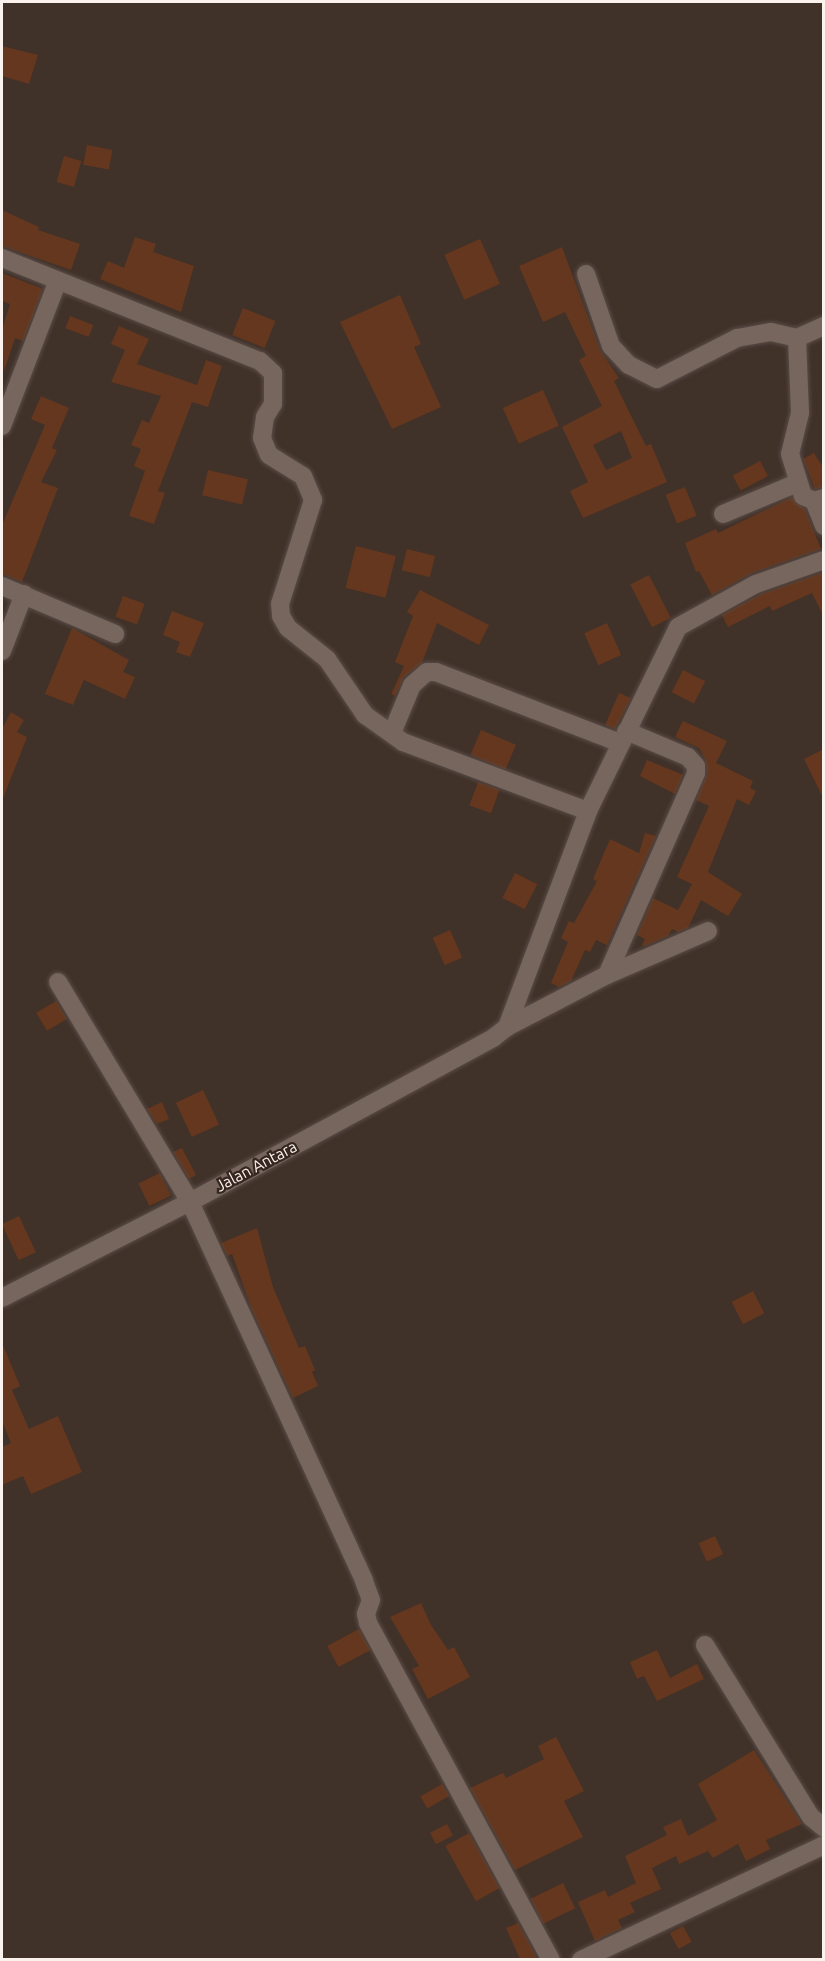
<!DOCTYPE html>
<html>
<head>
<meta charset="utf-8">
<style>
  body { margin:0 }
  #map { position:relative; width:825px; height:1961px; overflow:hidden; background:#403129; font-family:Ubuntu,sans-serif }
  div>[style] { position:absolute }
  .building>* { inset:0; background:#65371e; transform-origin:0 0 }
  .roads { filter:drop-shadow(0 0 2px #594c47) drop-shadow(0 0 2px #594c47) }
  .minor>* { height:18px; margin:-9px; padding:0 9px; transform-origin:9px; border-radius:9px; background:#77665d }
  span { translate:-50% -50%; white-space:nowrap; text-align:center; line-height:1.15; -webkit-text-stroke:4.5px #352720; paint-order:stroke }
  .street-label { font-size:16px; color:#fcf2ed }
  .frame { position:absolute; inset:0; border:3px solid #fcf2ed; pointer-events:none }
</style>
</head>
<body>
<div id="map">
  <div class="building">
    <div style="clip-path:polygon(2px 46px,38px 55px,29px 84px,2px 76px)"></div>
    <div style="left:87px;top:145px;width:26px;height:20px;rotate:11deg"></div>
    <div style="left:64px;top:156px;width:18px;height:27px;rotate:16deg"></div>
    <div style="clip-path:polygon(2px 210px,39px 227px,38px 230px,80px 244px,71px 270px,2px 246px)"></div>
    <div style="clip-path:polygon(135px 237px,156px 244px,153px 252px,194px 266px,181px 312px,100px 279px,108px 261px,124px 268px)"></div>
    <div style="left:480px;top:239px;width:49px;height:39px;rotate:66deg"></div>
    <div style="clip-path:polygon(evenodd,562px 247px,600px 350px,619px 378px,614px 381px,646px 446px,651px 444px,667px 482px,583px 518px,570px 491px,588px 482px,562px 427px,602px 406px,579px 360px,586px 356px,565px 312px,543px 322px,519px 266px,562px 247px,621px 431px,632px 458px,606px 470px,593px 445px,621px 431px)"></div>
    <div style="clip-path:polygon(2px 273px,43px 289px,23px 341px,15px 338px,4px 371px,2px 330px,10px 304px,2px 301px)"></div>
    <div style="clip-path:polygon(400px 295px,421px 344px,414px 347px,441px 407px,392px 429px,340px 322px)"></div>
    <div style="left:243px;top:308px;width:35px;height:29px;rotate:22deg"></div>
    <div style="left:70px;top:316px;width:25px;height:13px;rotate:21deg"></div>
    <div style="clip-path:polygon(119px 326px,149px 339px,137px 364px,197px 385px,206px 360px,222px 366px,208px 407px,192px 402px,158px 491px,165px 493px,154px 524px,129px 516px,145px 471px,134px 466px,141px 449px,131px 445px,142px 420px,149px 423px,161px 396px,111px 382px,125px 350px,111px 344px)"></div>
    <div style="left:543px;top:390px;width:39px;height:44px;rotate:66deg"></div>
    <div style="clip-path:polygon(41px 396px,69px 408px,52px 448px,57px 450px,41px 482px,58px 488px,22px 582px,2px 574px,2px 525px,45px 425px,31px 419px)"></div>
    <div style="clip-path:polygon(814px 453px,824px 469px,824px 487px,815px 489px,803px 459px)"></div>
    <div style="left:760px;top:461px;width:17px;height:31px;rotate:62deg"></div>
    <div style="left:208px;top:470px;width:41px;height:26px;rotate:13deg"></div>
    <div style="left:685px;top:487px;width:31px;height:21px;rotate:68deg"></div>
    <div style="clip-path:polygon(792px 497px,805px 509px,821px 549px,752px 573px,712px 595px,699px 571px,696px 572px,685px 543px,716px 529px,718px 533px)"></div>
    <div style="left:356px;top:546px;width:41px;height:43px;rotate:14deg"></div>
    <div style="left:407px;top:549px;width:29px;height:22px;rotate:14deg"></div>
    <div style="clip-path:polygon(824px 572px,824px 617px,812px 593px,772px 611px,770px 606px,728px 627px,722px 615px,761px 594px)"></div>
    <div style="left:649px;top:575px;width:48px;height:21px;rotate:63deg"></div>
    <div style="clip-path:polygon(420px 590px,489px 625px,479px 645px,437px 623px,422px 663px,404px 677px,395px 696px,391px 694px,404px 666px,395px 662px,413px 616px,407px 612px)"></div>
    <div style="left:123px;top:596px;width:23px;height:22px;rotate:20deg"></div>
    <div style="clip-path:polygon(172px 611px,204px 623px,190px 657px,176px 652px,180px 642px,163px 635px)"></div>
    <div style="left:607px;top:623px;width:35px;height:25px;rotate:66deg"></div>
    <div style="clip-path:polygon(72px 628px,129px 660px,123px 672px,135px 677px,125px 699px,84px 680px,73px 705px,45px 694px)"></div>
    <div style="left:683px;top:670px;width:25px;height:25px;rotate:27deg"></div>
    <div style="clip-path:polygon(619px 693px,631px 698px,615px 729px,605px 725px)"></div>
    <div style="clip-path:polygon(11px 712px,24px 720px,17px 732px,27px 737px,2px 801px,2px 729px)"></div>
    <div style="clip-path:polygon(683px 721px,727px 741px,716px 763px,753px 781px,750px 788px,756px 791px,749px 805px,737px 799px,708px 872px,742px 894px,728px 916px,701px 900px,688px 928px,678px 932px,672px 929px,668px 936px,645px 946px,642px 945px,645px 939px,637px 935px,653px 898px,678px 910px,692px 884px,677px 877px,709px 806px,696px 800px,707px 773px,705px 759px,699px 748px,675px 737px)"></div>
    <div style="left:481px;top:730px;width:38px;height:27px;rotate:23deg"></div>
    <div style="clip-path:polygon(824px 749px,824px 800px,804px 759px)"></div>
    <div style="clip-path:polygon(647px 760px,683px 775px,675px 794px,640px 776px)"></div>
    <div style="left:478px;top:782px;width:23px;height:25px;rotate:20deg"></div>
    <div style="clip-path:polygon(645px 833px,656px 836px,607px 945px,596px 940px,590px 952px,585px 950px,571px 981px,559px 987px,551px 983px,568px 942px,561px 938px,569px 921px,574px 923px,597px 881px,593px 879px,610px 839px,639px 853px)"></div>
    <div style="left:515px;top:873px;width:25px;height:28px;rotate:27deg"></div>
    <div style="left:450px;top:930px;width:30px;height:19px;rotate:66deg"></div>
    <div style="left:56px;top:1001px;width:21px;height:23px;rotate:59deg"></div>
    <div style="left:203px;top:1090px;width:38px;height:30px;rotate:65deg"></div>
    <div style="clip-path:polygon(162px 1102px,169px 1119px,157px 1124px,147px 1109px)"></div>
    <div style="clip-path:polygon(182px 1148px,196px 1175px,189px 1179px,173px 1152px)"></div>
    <div style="left:160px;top:1173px;width:25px;height:24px;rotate:64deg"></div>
    <div style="left:19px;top:1216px;width:40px;height:19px;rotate:65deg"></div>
    <div style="clip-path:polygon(257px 1228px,273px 1287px,299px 1348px,305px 1346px,315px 1370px,312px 1372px,318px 1386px,293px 1398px,252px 1310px,232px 1254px,227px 1256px,221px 1243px)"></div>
    <div style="left:753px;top:1291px;width:25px;height:24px;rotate:63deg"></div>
    <div style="clip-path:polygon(2px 1343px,20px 1386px,12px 1390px,29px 1429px,58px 1416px,82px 1472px,31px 1494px,23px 1476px,2px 1485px,2px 1447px,11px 1443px,2px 1421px)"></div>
    <div style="left:715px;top:1536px;width:20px;height:18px;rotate:66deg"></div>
    <div style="clip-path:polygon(421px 1603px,431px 1625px,448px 1650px,454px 1647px,470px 1677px,428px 1699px,412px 1669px,419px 1666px,390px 1617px)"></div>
    <div style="left:359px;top:1629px;width:24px;height:36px;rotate:62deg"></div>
    <div style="clip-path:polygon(657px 1650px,670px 1678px,697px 1664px,704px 1679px,657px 1701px,644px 1676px,637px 1679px,630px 1662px)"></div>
    <div style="clip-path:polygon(556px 1737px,584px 1791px,564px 1801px,583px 1837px,515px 1870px,470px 1788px,503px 1773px,506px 1778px,544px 1759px,538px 1746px)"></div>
    <div style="clip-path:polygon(754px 1750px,802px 1824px,766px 1840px,770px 1849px,746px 1861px,738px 1844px,713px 1858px,708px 1851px,679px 1864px,676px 1856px,652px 1868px,661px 1889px,630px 1903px,635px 1912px,618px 1920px,622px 1928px,595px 1941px,578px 1902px,605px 1890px,608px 1897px,636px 1883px,625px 1856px,667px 1835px,663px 1827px,681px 1819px,688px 1836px,717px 1820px,698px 1784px)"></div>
    <div style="left:442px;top:1784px;width:14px;height:25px;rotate:60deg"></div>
    <div style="left:447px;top:1824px;width:13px;height:19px;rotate:63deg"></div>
    <div style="left:469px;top:1833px;width:63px;height:27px;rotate:61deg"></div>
    <div style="left:563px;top:1883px;width:28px;height:36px;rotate:64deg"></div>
    <div style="clip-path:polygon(518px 1923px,533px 1950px,537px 1959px,520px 1959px,506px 1928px)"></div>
    <div style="left:683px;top:1926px;width:18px;height:15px;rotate:61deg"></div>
  </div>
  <div class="roads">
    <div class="minor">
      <div style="left:2px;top:258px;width:278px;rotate:21.8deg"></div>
      <div style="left:260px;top:361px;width:18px;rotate:43deg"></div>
      <div style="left:273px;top:373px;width:31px;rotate:90deg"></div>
      <div style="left:273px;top:404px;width:15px;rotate:122deg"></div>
      <div style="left:265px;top:417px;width:21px;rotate:98deg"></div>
      <div style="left:262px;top:438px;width:18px;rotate:68deg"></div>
      <div style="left:269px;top:455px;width:40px;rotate:32deg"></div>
      <div style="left:303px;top:476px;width:26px;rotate:67deg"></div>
      <div style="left:313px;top:500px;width:109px;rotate:107.6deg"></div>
      <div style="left:280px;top:604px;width:12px;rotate:85deg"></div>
      <div style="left:281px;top:616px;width:14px;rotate:60deg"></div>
      <div style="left:288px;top:628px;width:50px;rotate:38.5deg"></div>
      <div style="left:327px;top:659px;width:68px;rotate:55.8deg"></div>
      <div style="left:365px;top:715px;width:47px;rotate:35.4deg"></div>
      <div style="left:403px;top:742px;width:197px;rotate:20.5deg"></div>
      <div style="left:588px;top:811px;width:205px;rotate:-63.9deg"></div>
      <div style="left:678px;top:627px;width:89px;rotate:-28.9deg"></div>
      <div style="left:756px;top:584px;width:72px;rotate:-19.4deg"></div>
      <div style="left:586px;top:274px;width:76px;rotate:70.9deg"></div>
      <div style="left:611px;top:346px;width:26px;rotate:47deg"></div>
      <div style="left:629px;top:365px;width:31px;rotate:27deg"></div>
      <div style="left:657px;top:379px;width:90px;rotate:-27.1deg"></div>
      <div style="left:737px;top:338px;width:35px;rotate:-10deg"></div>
      <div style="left:771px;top:332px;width:27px;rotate:13deg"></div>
      <div style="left:797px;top:338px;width:30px;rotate:-24deg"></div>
      <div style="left:797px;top:338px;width:75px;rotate:87.7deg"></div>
      <div style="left:800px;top:413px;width:42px;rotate:103.7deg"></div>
      <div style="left:790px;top:454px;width:44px;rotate:72.8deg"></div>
      <div style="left:803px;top:496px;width:12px;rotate:24deg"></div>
      <div style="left:814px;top:501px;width:10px;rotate:-17deg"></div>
      <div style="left:2px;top:426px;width:153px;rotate:-69deg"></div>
      <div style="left:814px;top:501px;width:27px;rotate:68deg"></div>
      <div style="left:723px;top:514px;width:80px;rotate:-22.7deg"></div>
      <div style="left:2px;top:586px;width:123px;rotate:23deg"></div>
      <div style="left:2px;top:651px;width:61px;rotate:-68.9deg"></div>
      <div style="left:392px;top:733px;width:52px;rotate:-67.4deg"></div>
      <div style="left:412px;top:685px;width:20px;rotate:-41deg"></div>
      <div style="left:427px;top:672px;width:9px"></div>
      <div style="left:436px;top:672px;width:197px;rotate:21.1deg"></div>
      <div style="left:607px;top:975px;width:221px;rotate:-66.2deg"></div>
      <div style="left:696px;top:773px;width:7px;rotate:-90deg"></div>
      <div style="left:696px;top:766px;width:12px;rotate:-132deg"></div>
      <div style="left:688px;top:757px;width:67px;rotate:-157.2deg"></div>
      <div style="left:58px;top:982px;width:257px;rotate:59deg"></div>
      <div style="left:190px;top:1202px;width:417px;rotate:65.3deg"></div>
      <div style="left:364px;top:1581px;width:20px;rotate:70deg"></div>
      <div style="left:371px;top:1600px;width:15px;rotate:110deg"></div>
      <div style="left:366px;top:1614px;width:9px;rotate:77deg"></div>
      <div style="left:368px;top:1623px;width:383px;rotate:61.5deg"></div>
      <div style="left:507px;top:1027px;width:231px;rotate:-69.4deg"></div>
      <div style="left:2px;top:1298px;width:211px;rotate:-27.1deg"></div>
      <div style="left:190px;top:1202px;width:345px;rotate:-28.4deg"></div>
      <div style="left:493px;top:1038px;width:18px;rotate:-38deg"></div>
      <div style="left:507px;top:1027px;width:113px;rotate:-27.5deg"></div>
      <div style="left:607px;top:975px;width:110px;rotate:-23.5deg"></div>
      <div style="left:705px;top:1645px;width:202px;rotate:58.4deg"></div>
      <div style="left:811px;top:1817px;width:17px;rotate:40deg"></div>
      <div style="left:581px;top:1960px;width:269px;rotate:-25.3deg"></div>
    </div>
  </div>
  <div class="street-label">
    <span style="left:256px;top:1166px;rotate:-28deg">Jalan Antara</span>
  </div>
  <div class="frame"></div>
</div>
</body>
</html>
